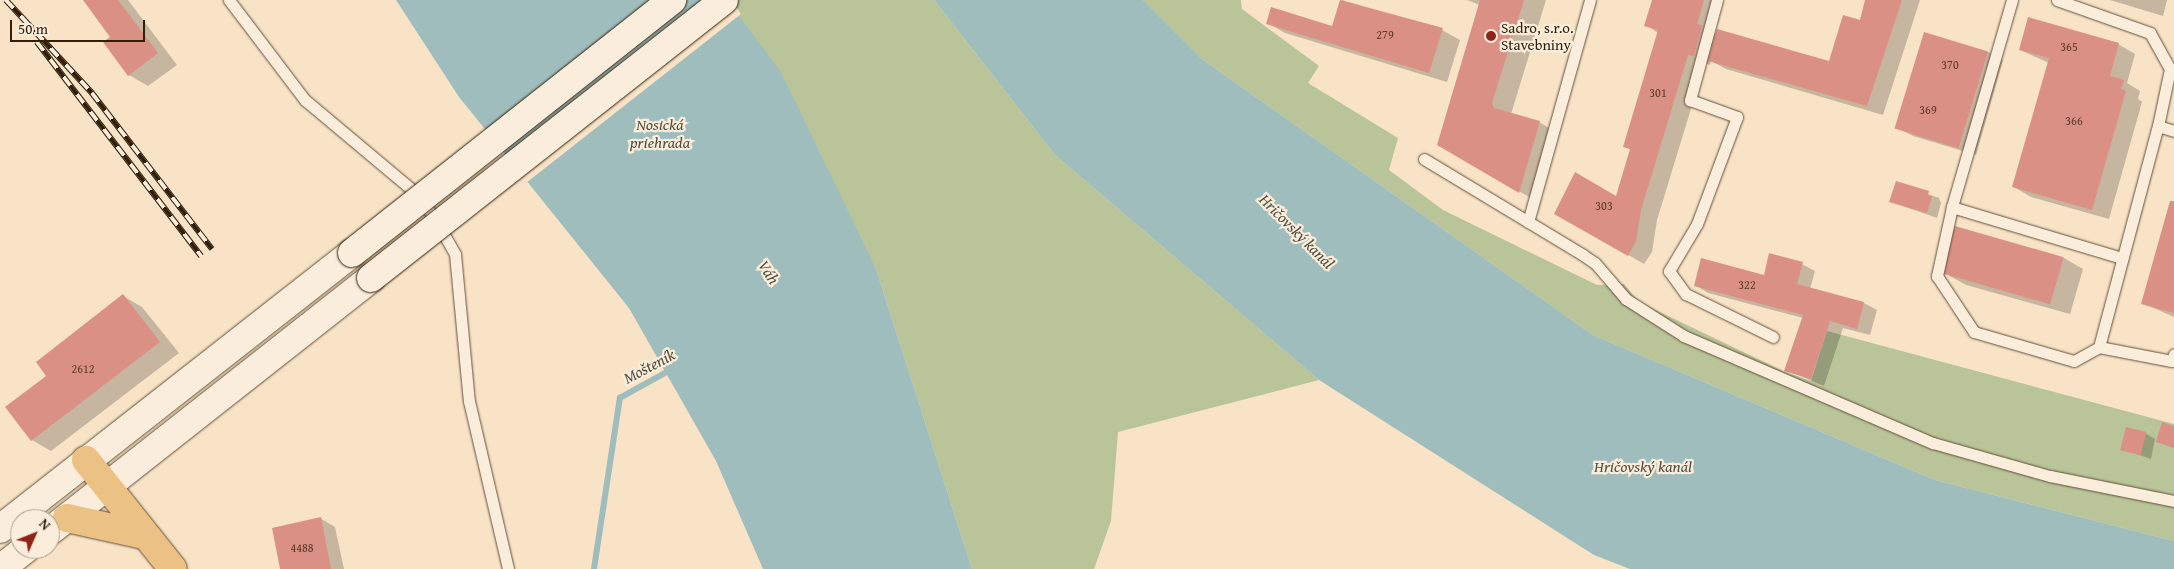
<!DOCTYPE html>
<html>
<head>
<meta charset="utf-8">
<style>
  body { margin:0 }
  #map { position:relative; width:2174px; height:569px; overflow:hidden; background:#f8e3c7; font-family:"Gentium Book Plus",serif }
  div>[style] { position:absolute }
  .green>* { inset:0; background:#b9c499 }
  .water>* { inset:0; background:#a0bdbd }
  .pier>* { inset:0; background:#f8e3c7 }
  .shadow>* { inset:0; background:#0003 }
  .stream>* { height:5.5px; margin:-2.75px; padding:0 2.75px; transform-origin:2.75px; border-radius:2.75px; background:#a0bdbd }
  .building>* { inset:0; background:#db9085; transform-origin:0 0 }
  .roads { filter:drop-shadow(0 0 1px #635039) drop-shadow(0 0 1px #635039) }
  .lane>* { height:11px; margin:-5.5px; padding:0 5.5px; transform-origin:5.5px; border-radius:5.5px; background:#faeddb }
  .secondary>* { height:28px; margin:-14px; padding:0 14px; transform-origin:14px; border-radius:14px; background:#faeddb }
  .highway>* { height:28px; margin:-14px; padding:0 14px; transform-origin:14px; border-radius:14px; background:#ecc284 }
  .rail>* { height:5.5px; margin-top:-2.75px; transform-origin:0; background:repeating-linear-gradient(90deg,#faeddb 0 11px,#311f0a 0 22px); box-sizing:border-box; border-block:1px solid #311f0a }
  .bridges { filter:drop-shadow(0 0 1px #311f0a) drop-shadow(0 0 1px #311f0a) }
  .secondary-bridge>* { height:28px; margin:-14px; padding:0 14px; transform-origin:14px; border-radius:14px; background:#faeddb }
  .dots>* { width:14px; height:14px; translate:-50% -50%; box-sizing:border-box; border:2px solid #faeddb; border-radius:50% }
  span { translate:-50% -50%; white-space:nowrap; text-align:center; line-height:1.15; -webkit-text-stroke:4.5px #faeddb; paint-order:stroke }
  .number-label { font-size:12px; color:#5c3b29 }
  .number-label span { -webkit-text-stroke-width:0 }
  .poi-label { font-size:15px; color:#311f0a }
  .left { translate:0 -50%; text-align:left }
  .water-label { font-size:16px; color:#524e40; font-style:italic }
  .north { position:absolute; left:10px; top:509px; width:50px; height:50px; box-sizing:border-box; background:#faeddb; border:1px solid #aa9b87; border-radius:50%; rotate:46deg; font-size:14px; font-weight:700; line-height:20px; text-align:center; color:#311f0a }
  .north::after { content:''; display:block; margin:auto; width:18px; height:22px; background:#8f2418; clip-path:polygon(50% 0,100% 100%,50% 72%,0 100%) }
  .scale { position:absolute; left:10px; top:20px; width:135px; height:22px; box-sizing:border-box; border:2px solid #311f0a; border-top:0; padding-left:6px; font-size:15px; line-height:18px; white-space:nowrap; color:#311f0a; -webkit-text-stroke:4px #faeddb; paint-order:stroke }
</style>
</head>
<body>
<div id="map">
  <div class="green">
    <div style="clip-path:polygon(727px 0,934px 0,1055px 155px,1319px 380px,1118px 432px,1111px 521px,1094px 569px,972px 569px,876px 269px)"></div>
    <div style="clip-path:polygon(1143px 0,1241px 0,1242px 9px,1319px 66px,1308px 83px,1398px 138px,1389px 170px,1443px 210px,1597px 285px,1624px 284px,1639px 302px,1783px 371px,1811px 381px,1827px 331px,2174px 424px,2174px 541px,1935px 480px,1593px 335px,1202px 59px)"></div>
  </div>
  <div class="water">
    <div style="clip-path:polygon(396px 0,727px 0,781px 72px,876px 269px,972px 569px,763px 569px,716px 461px,629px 308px,459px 97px)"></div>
    <div style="clip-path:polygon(934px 0,1143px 0,1202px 59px,1593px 335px,1935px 480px,2174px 541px,2174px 569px,1630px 569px,1594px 555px,1319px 380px,1055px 155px)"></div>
  </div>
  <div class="pier">
    <div style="clip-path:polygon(731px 0,741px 14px,526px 183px,506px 158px)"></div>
  </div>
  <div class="shadow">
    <div style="clip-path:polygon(84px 0,128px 0,177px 65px,148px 86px,129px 75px,112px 37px)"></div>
    <div style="clip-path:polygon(1342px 0,1442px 30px,1460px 40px,1447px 82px,1285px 33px,1268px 23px,1333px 28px)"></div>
    <div style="clip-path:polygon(1467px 0,1546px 0,1511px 114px,1539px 122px,1558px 133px,1538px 202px,1438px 145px,1480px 5px)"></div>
    <div style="clip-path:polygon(1653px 0,1723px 0,1714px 33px,1830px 63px,1860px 21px,1867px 0,1920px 0,1883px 115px,1726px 69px,1711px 61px,1710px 65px,1705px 63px,1657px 220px,1652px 252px,1644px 264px,1556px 213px,1617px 198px,1631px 150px,1625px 146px,1658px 33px,1646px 25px)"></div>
    <div style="clip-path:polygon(2110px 0,2167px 0,2163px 16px)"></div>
    <div style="clip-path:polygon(1925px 34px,1988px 52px,2003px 60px,1976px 155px,1913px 136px,1898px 128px)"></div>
    <div style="clip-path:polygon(2118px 44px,2135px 54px,2127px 83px,2140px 91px,2138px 99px,2142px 102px,2109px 219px,2031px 197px,2014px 187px,2049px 63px,2020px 50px)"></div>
    <div style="clip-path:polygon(1896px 183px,1939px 198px,1941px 203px,1937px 218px,1891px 202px)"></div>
    <div style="clip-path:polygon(2174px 214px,2174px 317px,2142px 303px)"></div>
    <div style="clip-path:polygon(2064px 258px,2083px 269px,2070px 314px,1966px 285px,1946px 274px)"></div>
    <div style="clip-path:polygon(1802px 264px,1815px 271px,1810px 289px,1864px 303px,1877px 310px,1870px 335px,1843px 328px,1824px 386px,1786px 370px,1803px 318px,1708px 293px,1695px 285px,1765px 276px)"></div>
    <div style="clip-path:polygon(123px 296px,142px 307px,179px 353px,51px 451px,32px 440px,7px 407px,47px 376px)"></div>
    <div style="clip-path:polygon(2145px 433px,2155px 439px,2151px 459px,2122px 449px)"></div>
    <div style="clip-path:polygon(320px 518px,335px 527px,344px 569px,282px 569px)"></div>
  </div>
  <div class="stream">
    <div style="left:594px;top:569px;width:173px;rotate:-81.4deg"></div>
    <div style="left:620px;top:398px;width:60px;rotate:-29.1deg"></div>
  </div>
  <div class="building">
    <div style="clip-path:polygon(83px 0,118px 0,158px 53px,128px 76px,103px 42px,110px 37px)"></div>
    <div style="clip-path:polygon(1340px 0,1443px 28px,1429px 73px,1266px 24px,1271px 7px,1332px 26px)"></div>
    <div style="clip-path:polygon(1480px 0,1524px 0,1492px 103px,1494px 108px,1540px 121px,1519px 193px,1437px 145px)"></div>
    <div style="clip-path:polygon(1652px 0,1704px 0,1697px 24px,1702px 25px,1694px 56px,1688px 55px,1641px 210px,1636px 241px,1628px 256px,1554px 214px,1575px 172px,1616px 196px,1630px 149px,1623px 147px,1658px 30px,1644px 26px)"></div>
    <div style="clip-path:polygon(1865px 0,1902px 0,1867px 106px,1708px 61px,1717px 29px,1829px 61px,1843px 15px,1860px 20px)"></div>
    <div style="clip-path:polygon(2028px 17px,2119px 43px,2110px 76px,2124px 80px,2121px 89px,2126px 91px,2092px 210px,2012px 187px,2049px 58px,2019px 50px)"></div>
    <div style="left:1924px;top:32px;width:67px;height:101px;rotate:17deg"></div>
    <div style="clip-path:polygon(1896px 181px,1929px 191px,1928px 195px,1932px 196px,1927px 213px,1889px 202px)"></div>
    <div style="clip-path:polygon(2170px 201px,2174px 201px,2174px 313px,2141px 304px)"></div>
    <div style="left:1955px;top:226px;width:113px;height:49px;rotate:16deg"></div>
    <div style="clip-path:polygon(1769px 253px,1803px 262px,1797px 284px,1864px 302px,1857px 329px,1830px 321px,1811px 379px,1784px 371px,1803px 315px,1694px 286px,1701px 258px,1764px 275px)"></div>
    <div style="clip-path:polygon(123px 294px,160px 342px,31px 441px,5px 407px,46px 376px,36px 362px)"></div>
    <div style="clip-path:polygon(2162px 422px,2174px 426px,2174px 448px,2156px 442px)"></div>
    <div style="left:2126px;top:427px;width:21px;height:24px;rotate:14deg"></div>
    <div style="clip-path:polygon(321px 517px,331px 569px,280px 569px,272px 528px)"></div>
  </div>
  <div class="roads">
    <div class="lane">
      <div style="left:229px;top:0;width:126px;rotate:52.8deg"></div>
      <div style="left:305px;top:100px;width:137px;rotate:40deg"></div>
      <div style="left:410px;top:188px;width:38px;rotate:50deg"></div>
      <div style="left:434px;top:217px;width:43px;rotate:60.4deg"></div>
      <div style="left:455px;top:254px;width:148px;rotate:84.6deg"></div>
      <div style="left:469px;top:401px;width:172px;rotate:76.9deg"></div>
      <div style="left:1717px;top:0;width:104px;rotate:105.1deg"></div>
      <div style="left:1690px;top:100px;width:50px;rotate:19.9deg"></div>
      <div style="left:1737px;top:117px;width:114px;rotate:110.5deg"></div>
      <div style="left:1697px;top:224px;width:55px;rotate:120.8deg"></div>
      <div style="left:1669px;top:271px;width:29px;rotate:54deg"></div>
      <div style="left:1686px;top:294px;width:97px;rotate:26.3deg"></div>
      <div style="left:2012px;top:0;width:216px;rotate:106.2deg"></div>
      <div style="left:1952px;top:207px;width:71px;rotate:102.3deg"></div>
      <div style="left:1937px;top:276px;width:67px;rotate:56.5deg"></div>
      <div style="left:1974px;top:332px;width:104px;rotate:16.2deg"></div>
      <div style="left:2074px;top:361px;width:29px;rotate:-29deg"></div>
      <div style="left:2099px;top:347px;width:74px;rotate:10.9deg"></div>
      <div style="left:2172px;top:361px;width:7px;rotate:-74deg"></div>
      <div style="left:2057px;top:0;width:99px;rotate:19.5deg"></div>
      <div style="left:2150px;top:33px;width:41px;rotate:60.9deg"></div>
      <div style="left:2170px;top:69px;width:58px;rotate:101.9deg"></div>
      <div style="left:1424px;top:159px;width:186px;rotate:31.1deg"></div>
      <div style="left:1583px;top:255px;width:14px;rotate:34deg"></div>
      <div style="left:1595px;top:263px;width:48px;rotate:49.3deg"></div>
      <div style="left:1626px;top:299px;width:69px;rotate:32.5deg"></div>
      <div style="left:1684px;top:336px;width:271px;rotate:23.3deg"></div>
      <div style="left:1933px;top:443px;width:122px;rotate:15.8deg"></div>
      <div style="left:2050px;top:476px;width:126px;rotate:11.4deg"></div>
      <div style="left:1952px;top:207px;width:177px;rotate:16.7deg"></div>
      <div style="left:1528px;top:222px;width:230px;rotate:-74.4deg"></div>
      <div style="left:2099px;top:347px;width:229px;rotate:-75.1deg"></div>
      <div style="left:2158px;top:126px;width:17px;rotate:17deg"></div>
    </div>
    <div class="secondary">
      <div style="left:0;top:529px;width:447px;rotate:-38.1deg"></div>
      <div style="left:50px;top:531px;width:409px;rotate:-38.2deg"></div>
      <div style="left:0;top:569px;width:33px;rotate:-38deg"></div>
    </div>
    <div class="highway">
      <div style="left:86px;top:460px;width:139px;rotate:51.4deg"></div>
      <div style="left:67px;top:518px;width:79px;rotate:12.4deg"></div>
    </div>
  </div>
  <div class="rail">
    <div style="left:6px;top:0;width:127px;rotate:47.2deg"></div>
    <div style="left:92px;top:93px;width:197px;rotate:52.4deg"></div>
    <div style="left:37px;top:42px;width:270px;rotate:52.5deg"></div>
  </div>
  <div class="bridges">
    <div class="secondary-bridge">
      <div style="left:352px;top:253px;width:408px;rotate:-38.3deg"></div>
      <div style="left:371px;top:278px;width:449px;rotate:-38.2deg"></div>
    </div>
  </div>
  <div class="dots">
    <div style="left:1491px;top:36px;background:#8f2418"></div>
  </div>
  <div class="number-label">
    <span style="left:1385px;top:35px">279</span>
    <span style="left:2069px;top:47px">365</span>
    <span style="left:1950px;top:65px">370</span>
    <span style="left:1658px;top:93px">301</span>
    <span style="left:1928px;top:110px">369</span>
    <span style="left:2074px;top:121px">366</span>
    <span style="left:1604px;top:206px">303</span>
    <span style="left:1747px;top:285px">322</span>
    <span style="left:83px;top:369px">2612</span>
    <span style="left:302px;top:548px">4488</span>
  </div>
  <div class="poi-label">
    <span class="left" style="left:1501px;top:36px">Sadro, s.r.o.<br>Stavebniny</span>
  </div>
  <div class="water-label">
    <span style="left:660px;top:133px">Nosická<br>priehrada</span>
    <span style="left:1297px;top:231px;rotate:45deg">Hričovský kanál</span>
    <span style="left:769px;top:272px;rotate:58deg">Váh</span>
    <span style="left:649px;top:366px;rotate:-28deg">Mošteník</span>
    <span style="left:1643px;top:466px">Hričovský kanál</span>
  </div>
  <div class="north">N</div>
  <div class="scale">50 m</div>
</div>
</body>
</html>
